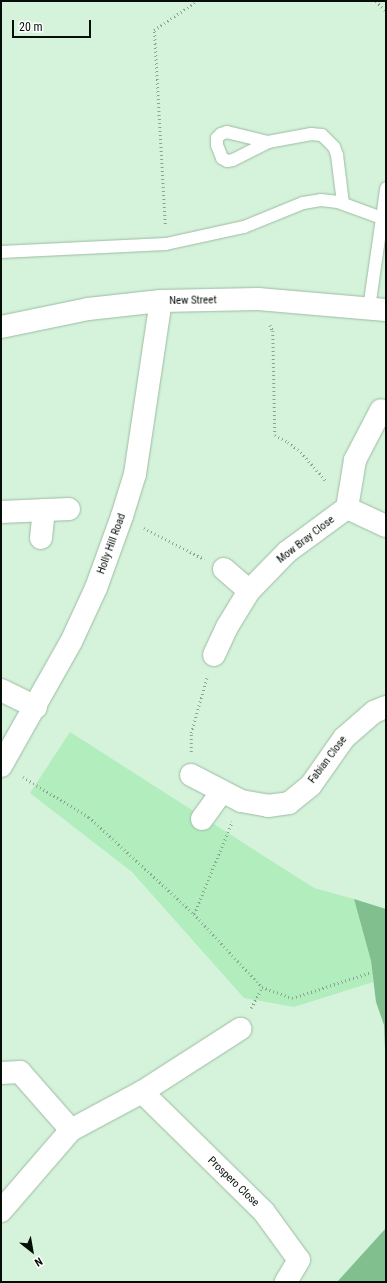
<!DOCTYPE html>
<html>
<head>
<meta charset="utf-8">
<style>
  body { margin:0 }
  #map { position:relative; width:387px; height:1283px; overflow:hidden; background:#d4f3da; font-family:"Roboto Condensed",sans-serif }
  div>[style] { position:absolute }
  .green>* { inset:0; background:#b2edbe }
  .forest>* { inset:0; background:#81bf8f }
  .path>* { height:2.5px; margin-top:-1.25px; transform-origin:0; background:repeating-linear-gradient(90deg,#8ba390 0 1px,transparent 0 4px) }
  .roads { filter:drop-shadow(0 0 1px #9dbba3) drop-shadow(0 0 1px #9dbba3) }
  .service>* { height:12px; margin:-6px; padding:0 6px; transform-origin:6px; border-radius:6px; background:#fff }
  .minor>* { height:22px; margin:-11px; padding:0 11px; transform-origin:11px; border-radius:11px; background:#fff }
  .tertiary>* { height:22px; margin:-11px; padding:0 11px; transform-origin:11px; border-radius:11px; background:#fff }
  span { translate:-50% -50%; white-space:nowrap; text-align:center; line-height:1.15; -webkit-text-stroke:3.5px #fff; paint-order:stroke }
  .street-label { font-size:11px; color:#050f07 }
  .frame { position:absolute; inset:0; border:2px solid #050f07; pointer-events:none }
  .north { position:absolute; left:12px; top:1231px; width:40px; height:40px; -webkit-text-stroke:3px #fff; paint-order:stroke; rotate:149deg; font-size:11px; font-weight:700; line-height:16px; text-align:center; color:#050f07 }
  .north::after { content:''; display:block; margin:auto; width:14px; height:18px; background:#050f07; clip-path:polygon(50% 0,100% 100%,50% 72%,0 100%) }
  .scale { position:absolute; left:12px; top:20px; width:79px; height:18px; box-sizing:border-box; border:2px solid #050f07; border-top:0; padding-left:5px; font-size:12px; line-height:14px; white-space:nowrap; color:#050f07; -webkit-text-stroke:3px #fff; paint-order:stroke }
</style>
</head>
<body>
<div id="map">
  <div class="green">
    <div style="clip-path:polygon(70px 732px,314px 888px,354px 899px,371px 961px,373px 982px,294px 1007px,244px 998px,132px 872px,30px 793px)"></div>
  </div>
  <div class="forest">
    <div style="clip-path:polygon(354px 899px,386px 909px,386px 1074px,384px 1025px,376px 1002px,371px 961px)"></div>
    <div style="clip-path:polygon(386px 1228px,386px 1282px,337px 1282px)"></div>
  </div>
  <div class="path">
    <div style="left:376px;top:1px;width:14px;rotate:45deg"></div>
    <div style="left:165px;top:224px;width:194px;rotate:-93.2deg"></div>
    <div style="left:154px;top:30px;width:52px;rotate:-34deg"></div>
    <div style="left:270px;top:325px;width:7px;rotate:63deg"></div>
    <div style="left:273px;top:331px;width:104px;rotate:88.9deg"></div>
    <div style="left:275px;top:435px;width:15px;rotate:28deg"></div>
    <div style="left:288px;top:442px;width:16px;rotate:38deg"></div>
    <div style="left:301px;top:452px;width:38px;rotate:49deg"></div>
    <div style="left:144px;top:528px;width:68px;rotate:27.3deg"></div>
    <div style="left:191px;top:752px;width:19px;rotate:-90deg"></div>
    <div style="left:191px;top:733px;width:58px;rotate:-74.1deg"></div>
    <div style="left:23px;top:777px;width:77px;rotate:31.2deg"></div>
    <div style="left:89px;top:817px;width:143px;rotate:42.7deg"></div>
    <div style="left:194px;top:914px;width:100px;rotate:47deg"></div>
    <div style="left:262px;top:987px;width:32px;rotate:20deg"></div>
    <div style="left:292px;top:998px;width:84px;rotate:-18deg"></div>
    <div style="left:194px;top:914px;width:100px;rotate:-67.6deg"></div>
    <div style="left:251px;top:1008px;width:24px;rotate:-62deg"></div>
  </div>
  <div class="roads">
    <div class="service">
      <div style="left:268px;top:142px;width:42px;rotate:-166.3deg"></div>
      <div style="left:227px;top:132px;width:6px;rotate:162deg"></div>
      <div style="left:221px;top:134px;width:6px;rotate:135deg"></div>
      <div style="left:217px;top:138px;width:7px;rotate:90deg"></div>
      <div style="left:217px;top:145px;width:14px;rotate:69deg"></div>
      <div style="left:222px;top:158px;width:6px;rotate:31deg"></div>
      <div style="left:227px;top:161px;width:6px;rotate:-9deg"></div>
      <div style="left:233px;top:160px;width:39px;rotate:-27deg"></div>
      <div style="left:268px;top:142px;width:44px;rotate:-10.5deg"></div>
      <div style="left:311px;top:134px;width:11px;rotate:5deg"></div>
      <div style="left:322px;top:135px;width:17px;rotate:45deg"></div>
      <div style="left:334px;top:147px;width:9px;rotate:69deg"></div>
      <div style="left:337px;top:155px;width:48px;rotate:82.9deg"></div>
      <div style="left:382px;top:218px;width:30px;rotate:-82deg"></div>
      <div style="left:1px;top:252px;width:165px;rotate:-2.8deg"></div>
      <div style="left:166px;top:244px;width:80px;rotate:-12.3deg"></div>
      <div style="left:244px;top:227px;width:64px;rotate:-22.1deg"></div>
      <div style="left:303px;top:203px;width:18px;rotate:-9deg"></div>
      <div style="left:321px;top:200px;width:17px;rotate:7deg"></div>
      <div style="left:338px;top:202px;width:47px;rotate:20deg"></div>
      <div style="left:382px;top:218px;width:91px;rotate:98.2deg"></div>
    </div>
    <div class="minor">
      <div style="left:347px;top:508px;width:43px;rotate:24.8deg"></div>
      <div style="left:1px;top:512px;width:68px;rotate:-2.5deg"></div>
      <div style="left:41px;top:538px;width:28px;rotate:-84deg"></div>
      <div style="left:224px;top:569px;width:33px;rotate:41deg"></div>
      <div style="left:214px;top:655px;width:31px;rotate:-65deg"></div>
      <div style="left:227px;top:627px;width:42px;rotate:-58.6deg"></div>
      <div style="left:249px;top:591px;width:54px;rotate:-45.7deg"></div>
      <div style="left:287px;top:552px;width:74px;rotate:-36.3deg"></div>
      <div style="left:347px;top:508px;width:49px;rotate:-80.5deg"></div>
      <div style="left:355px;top:460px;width:56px;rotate:-62.5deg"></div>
      <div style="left:1px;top:690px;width:39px;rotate:26deg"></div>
      <div style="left:191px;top:775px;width:56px;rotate:27.5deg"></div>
      <div style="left:241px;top:801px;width:27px;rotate:10deg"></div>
      <div style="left:268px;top:806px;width:21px;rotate:-8deg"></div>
      <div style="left:289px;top:803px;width:28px;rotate:-39deg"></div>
      <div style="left:311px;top:785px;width:57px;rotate:-54.9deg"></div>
      <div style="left:344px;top:738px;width:40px;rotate:-41deg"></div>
      <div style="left:374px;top:712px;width:13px;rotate:-23deg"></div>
      <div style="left:202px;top:819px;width:34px;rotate:-54deg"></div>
      <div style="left:1px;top:1073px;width:19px;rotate:-3deg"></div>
      <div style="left:20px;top:1072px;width:77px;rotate:48.7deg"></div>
      <div style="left:142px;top:1092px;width:171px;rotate:44.5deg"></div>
      <div style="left:264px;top:1212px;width:59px;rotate:53.9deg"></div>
      <div style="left:299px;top:1260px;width:26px;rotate:121deg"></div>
      <div style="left:1px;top:1211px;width:107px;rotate:-49.2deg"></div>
      <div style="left:71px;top:1130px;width:81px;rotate:-28.2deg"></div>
      <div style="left:142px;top:1092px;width:117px;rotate:-32.7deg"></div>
    </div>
    <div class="tertiary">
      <div style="left:1px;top:327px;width:89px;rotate:-11.7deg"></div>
      <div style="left:88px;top:309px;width:73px;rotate:-6.3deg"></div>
      <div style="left:161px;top:301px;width:97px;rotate:-1.2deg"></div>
      <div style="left:258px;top:299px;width:128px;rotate:4.9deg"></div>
      <div style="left:1px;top:766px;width:142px;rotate:-60.6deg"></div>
      <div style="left:71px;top:642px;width:60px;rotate:-65.2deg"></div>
      <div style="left:96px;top:588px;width:77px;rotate:-70.1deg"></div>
      <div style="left:122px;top:516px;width:44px;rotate:-72.8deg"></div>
      <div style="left:135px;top:474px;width:175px;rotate:-81.5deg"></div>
    </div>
  </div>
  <div class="street-label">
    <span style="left:193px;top:301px;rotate:-1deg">New Street</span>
    <span style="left:306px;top:540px;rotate:-38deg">Mow Bray Close</span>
    <span style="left:112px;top:544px;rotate:-70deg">Holly Hill Road</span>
    <span style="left:328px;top:760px;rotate:-53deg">Fabian Close</span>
    <span style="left:233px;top:1182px;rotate:44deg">Prospero Close</span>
  </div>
  <div class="frame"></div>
  <div class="north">N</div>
  <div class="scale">20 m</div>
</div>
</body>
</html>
